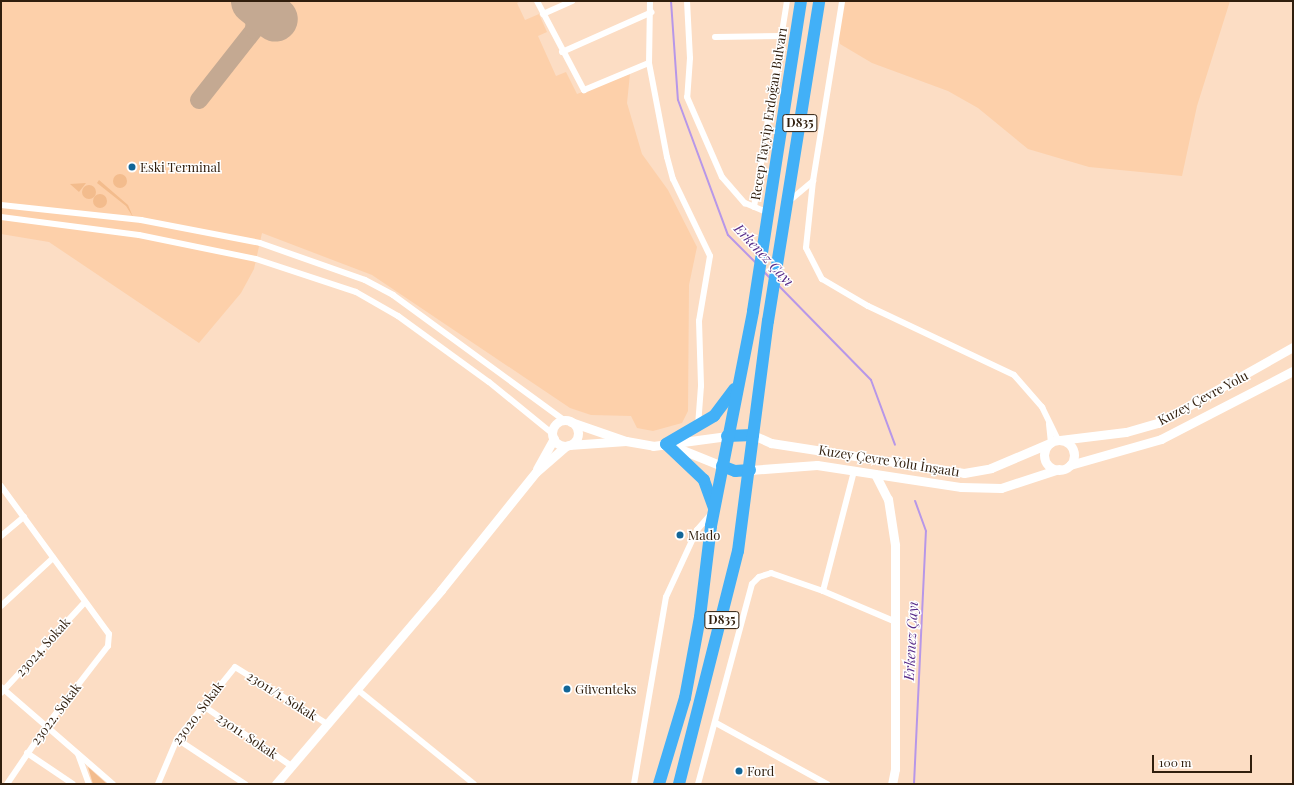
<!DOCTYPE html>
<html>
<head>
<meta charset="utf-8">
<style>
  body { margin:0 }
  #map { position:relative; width:1294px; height:785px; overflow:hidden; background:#fcddc4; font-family:"Playfair Display",serif }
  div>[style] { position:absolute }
  .built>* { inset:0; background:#fdd0aa }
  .green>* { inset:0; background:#f3bc8d }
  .round { border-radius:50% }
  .stream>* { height:2px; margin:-1px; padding:0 1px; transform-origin:1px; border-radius:1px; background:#b797e8 }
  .taxiway>* { height:18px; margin:-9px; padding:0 9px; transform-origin:9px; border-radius:9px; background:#c4a992 }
  .runway>* { height:45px; margin:-22.5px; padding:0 22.5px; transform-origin:22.5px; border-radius:22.5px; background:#c4a992 }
  .street>* { height:6px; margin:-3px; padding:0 3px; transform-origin:3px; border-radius:3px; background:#fff }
  .secondary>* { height:9px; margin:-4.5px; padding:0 4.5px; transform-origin:4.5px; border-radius:4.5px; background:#fff }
  .secondary>.ring { margin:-4.5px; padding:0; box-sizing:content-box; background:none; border:9px solid #fff; border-radius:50% }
  .highway>* { height:12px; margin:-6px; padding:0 6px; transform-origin:6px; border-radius:6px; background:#42b0f7 }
  .dots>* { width:11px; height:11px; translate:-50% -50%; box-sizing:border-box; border:2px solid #fff; border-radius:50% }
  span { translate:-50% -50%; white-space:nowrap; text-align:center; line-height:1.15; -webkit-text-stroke:3px #fff; paint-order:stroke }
  .shield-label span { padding:1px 3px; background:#fff; border:1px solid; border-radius:3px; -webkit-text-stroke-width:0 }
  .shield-label { font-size:12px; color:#301e0d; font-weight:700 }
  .street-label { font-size:13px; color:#301e0d }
  .poi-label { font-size:13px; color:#301e0d }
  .left { translate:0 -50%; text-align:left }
  .water-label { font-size:14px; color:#582c89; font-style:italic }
  .frame { position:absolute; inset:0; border:2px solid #301e0d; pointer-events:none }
  .scale { position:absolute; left:1152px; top:755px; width:100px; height:18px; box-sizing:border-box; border:2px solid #301e0d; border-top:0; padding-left:5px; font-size:12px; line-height:14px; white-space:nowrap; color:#301e0d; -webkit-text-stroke:3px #fff; paint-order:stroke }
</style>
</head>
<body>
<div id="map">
  <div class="built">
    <div style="clip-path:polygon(1px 1px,521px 1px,517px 3px,525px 20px,539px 14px,547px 32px,538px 36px,556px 76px,566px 72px,577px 94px,630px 74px,627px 103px,642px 154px,668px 190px,697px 247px,689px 285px,688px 411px,682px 423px,653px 431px,637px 428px,631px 416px,591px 415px,570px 408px,372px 275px,262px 233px,254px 269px,241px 293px,199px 343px,49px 242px,1px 234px)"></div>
    <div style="clip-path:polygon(842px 1px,1230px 1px,1197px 106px,1182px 176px,1089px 167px,1028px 149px,978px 108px,948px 91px,872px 63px,840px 44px,837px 29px)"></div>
  </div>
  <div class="green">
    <div class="round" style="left:113px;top:174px;width:14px;height:14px"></div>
    <div style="clip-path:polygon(99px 180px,128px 205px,133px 217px,126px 206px,97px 183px)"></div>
    <div style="clip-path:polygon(86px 183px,79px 192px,70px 184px)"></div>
    <div class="round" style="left:82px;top:185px;width:14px;height:14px"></div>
    <div class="round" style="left:93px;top:194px;width:14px;height:14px"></div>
    <div style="clip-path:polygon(88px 767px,107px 784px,93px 784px)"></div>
  </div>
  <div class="stream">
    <div style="left:671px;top:1px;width:99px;rotate:86deg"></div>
    <div style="left:678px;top:100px;width:144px;rotate:69.7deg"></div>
    <div style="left:728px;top:235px;width:40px;rotate:45deg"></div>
    <div style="left:763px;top:271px;width:10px;rotate:45deg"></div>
    <div style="left:778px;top:285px;width:133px;rotate:45.6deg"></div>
    <div style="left:871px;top:380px;width:69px;rotate:69.7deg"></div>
    <div style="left:914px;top:784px;width:253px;rotate:-87.3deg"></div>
    <div style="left:926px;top:531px;width:32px;rotate:-110deg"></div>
  </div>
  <div class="taxiway">
    <div style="left:199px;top:100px;width:89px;rotate:-51.8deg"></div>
    <div style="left:254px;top:30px;width:26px;rotate:-86deg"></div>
  </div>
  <div class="runway">
    <div style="left:253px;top:1px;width:28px;rotate:39deg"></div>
  </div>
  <div class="street">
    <div style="left:537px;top:1px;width:101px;rotate:62.2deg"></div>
    <div style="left:584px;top:90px;width:70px;rotate:-22.6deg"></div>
    <div style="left:650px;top:1px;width:62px;rotate:90.9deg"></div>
    <div style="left:649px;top:63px;width:96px;rotate:79.2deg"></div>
    <div style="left:667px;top:157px;width:23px;rotate:75deg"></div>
    <div style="left:673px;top:179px;width:85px;rotate:64.3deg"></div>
    <div style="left:710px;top:256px;width:66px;rotate:99.6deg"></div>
    <div style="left:699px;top:321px;width:65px;rotate:88.2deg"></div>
    <div style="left:701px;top:386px;width:40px;rotate:94.3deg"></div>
    <div style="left:687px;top:1px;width:57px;rotate:87deg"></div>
    <div style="left:690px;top:58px;width:39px;rotate:94deg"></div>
    <div style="left:687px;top:97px;width:87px;rotate:66.4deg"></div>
    <div style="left:722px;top:177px;width:35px;rotate:49deg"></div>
    <div style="left:745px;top:203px;width:25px;rotate:23deg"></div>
    <div style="left:543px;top:14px;width:32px;rotate:-24deg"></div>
    <div style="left:715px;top:37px;width:67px;rotate:-0.9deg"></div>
    <div style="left:562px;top:52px;width:98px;rotate:-24deg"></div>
    <div style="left:813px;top:181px;width:67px;rotate:96deg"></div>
    <div style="left:806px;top:248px;width:35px;rotate:63deg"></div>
    <div style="left:822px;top:279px;width:53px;rotate:30.4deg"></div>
    <div style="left:868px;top:306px;width:161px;rotate:25.3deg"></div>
    <div style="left:1014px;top:375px;width:43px;rotate:48.8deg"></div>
    <div style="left:1042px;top:407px;width:37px;rotate:64deg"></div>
    <div style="left:788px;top:202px;width:33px;rotate:-40deg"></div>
    <div style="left:813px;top:181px;width:182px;rotate:-80.8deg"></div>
    <div style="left:1px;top:205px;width:141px;rotate:6.1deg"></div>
    <div style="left:141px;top:220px;width:121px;rotate:10.9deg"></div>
    <div style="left:260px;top:243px;width:111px;rotate:19.4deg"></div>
    <div style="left:365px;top:280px;width:32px;rotate:28deg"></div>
    <div style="left:393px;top:295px;width:212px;rotate:36.2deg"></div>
    <div style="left:754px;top:207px;width:209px;rotate:-80.9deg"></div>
    <div style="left:1px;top:217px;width:139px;rotate:7.4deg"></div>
    <div style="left:139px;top:235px;width:119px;rotate:11.6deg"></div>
    <div style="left:256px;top:259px;width:105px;rotate:18.3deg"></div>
    <div style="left:356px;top:292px;width:48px;rotate:29.7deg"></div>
    <div style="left:398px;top:316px;width:112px;rotate:36deg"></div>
    <div style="left:489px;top:382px;width:82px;rotate:39.1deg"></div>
    <div style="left:1049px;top:424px;width:18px;rotate:84deg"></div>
    <div style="left:1px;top:486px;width:183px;rotate:53.9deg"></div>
    <div style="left:109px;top:634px;width:12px;rotate:95deg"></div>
    <div style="left:108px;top:646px;width:100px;rotate:127.7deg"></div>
    <div style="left:47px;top:725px;width:71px;rotate:124.1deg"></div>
    <div style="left:1px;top:536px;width:30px;rotate:-40deg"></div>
    <div style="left:823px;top:591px;width:79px;rotate:23deg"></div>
    <div style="left:1px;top:606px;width:71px;rotate:-42.7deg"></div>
    <div style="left:1px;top:687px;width:148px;rotate:40.9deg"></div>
    <div style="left:358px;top:690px;width:149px;rotate:39deg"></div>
    <div style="left:1px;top:693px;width:124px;rotate:-47.3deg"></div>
    <div style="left:202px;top:705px;width:110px;rotate:34.3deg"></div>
    <div style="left:716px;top:723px;width:127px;rotate:28.8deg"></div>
    <div style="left:177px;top:739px;width:82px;rotate:33.5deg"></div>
    <div style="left:27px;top:753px;width:55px;rotate:34deg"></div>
    <div style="left:78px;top:754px;width:32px;rotate:70deg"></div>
    <div style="left:158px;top:784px;width:49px;rotate:-67.1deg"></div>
    <div style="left:177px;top:739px;width:92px;rotate:-51.1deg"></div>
    <div style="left:235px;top:667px;width:110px;rotate:31.7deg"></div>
    <div style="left:634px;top:784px;width:190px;rotate:-80.3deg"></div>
    <div style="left:666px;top:597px;width:74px;rotate:-65.2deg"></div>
    <div style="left:697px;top:530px;width:21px;rotate:-49deg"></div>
    <div style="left:698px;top:784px;width:207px;rotate:-74.9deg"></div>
    <div style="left:752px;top:584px;width:10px;rotate:-45deg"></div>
    <div style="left:759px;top:577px;width:13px;rotate:-18deg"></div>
    <div style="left:771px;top:573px;width:55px;rotate:19.1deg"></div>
    <div style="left:823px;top:591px;width:124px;rotate:-75.5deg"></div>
  </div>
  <div class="secondary">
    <div class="ring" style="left:552px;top:420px;width:17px;height:17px"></div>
    <div style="left:571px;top:422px;width:58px;rotate:19.1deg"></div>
    <div style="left:753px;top:435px;width:20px;rotate:24deg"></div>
    <div style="left:771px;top:443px;width:195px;rotate:8.8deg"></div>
    <div style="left:964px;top:473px;width:27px;rotate:-10deg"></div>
    <div style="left:991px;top:468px;width:64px;rotate:-23deg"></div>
    <div style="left:1060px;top:440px;width:66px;rotate:-6.9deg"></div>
    <div style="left:1126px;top:432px;width:33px;rotate:-16deg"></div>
    <div style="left:1158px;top:423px;width:155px;rotate:-29.4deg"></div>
    <div class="ring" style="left:1044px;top:440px;width:21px;height:21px"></div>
    <div style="left:569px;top:445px;width:57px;rotate:-4deg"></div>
    <div style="left:626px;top:441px;width:27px;rotate:10deg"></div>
    <div style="left:653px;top:446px;width:75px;rotate:-7.7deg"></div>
    <div style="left:670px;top:445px;width:56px;rotate:22deg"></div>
    <div style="left:1070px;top:465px;width:95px;rotate:-15.9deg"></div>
    <div style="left:1161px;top:439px;width:148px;rotate:-27.3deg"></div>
    <div style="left:537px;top:469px;width:35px;rotate:-61deg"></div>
    <div style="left:750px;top:470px;width:67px;rotate:-4.3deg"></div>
    <div style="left:817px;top:465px;width:146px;rotate:8.7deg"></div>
    <div style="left:961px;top:487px;width:40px;rotate:1.4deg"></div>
    <div style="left:1001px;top:488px;width:61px;rotate:-18.1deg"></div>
    <div style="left:875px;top:474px;width:28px;rotate:63deg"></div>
    <div style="left:888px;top:499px;width:47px;rotate:81.3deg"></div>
    <div style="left:895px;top:545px;width:224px;rotate:90deg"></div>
    <div style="left:895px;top:769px;width:15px;rotate:101deg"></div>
    <div style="left:276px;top:784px;width:255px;rotate:-49.6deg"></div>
    <div style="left:441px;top:590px;width:151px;rotate:-51.2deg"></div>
    <div style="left:536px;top:472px;width:40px;rotate:-41deg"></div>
  </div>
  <div class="highway">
    <div style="left:727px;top:436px;width:26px;rotate:-2deg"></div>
    <div style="left:722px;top:466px;width:14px;rotate:21deg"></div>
    <div style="left:735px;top:471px;width:15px;rotate:-4deg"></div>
    <div style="left:714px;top:508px;width:30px;rotate:-110deg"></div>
    <div style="left:704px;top:480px;width:52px;rotate:-136.5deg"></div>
    <div style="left:666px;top:444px;width:56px;rotate:-30.3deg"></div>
    <div style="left:714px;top:416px;width:34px;rotate:-53deg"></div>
    <div style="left:659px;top:784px;width:90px;rotate:-73.2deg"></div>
    <div style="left:685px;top:698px;width:82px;rotate:-79.5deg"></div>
    <div style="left:700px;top:617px;width:92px;rotate:-83.1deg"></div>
    <div style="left:711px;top:526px;width:219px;rotate:-78.9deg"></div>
    <div style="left:753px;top:311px;width:314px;rotate:-81.2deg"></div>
    <div style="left:679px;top:784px;width:240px;rotate:-75.8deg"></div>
    <div style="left:738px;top:551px;width:232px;rotate:-82.6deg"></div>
    <div style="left:768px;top:321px;width:324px;rotate:-80.9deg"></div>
  </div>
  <div class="dots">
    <div style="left:132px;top:167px;background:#126698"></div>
    <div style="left:680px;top:535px;background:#126698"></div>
    <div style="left:567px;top:689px;background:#126698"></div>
    <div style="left:739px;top:771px;background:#126698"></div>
  </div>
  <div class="shield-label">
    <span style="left:800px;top:123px">D835</span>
    <span style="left:722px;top:620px">D835</span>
  </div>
  <div class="street-label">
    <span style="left:769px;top:114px;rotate:-81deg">Recep Tayyip Erdoğan Bulvarı</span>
    <span style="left:1203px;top:398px;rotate:-28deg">Kuzey Çevre Yolu</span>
    <span style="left:889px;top:461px;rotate:9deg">Kuzey Çevre Yolu İnşaatı</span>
    <span style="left:43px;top:647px;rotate:-48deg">23024. Sokak</span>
    <span style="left:282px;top:696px;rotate:32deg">23011/1. Sokak</span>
    <span style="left:198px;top:713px;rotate:-53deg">23020. Sokak</span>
    <span style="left:56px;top:714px;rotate:-53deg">23022. Sokak</span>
    <span style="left:247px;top:736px;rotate:34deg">23011. Sokak</span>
  </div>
  <div class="poi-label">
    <span class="left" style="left:140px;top:167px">Eski Terminal</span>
    <span class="left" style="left:688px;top:535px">Mado</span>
    <span class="left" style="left:575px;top:689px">Güventeks</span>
    <span class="left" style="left:747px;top:771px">Ford</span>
  </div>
  <div class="water-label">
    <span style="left:764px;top:255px;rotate:47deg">Erkenez Çayı</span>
    <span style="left:911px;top:641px;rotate:-87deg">Erkenez Çayı</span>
  </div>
  <div class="frame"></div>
  <div class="scale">100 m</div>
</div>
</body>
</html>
